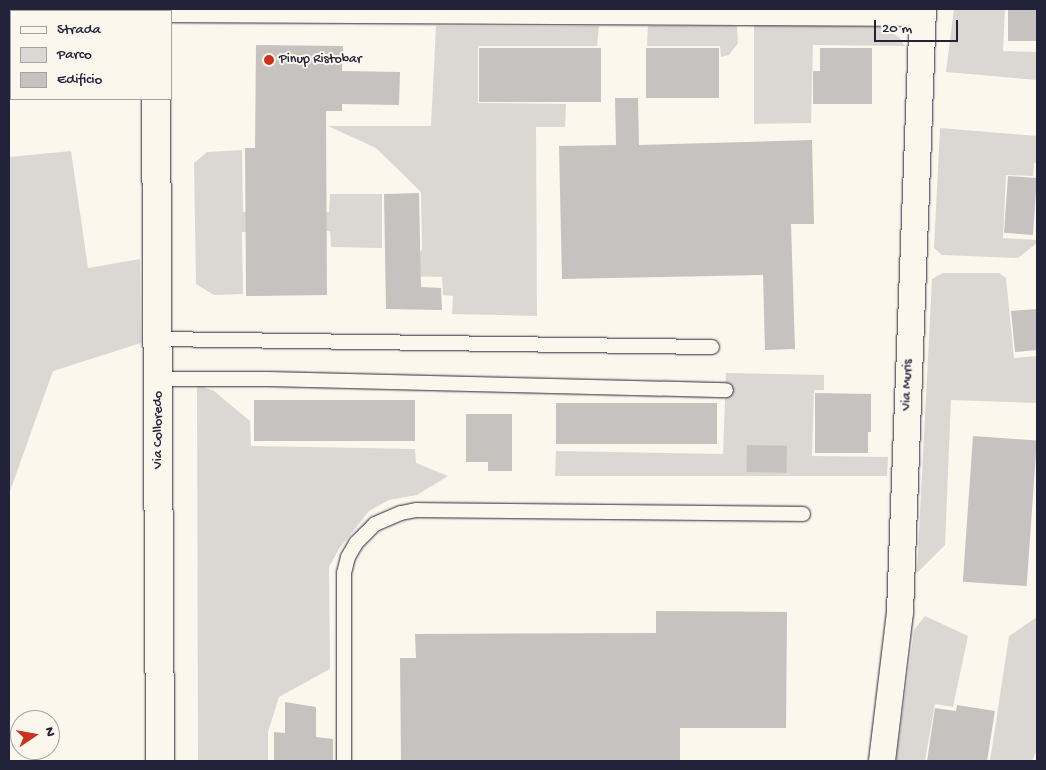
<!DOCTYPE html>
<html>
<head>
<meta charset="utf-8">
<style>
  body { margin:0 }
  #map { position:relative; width:1046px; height:770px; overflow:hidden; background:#fbf7ec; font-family:"Gochi Hand",sans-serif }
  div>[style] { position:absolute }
  .green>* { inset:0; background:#dbd8d3 }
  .building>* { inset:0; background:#c6c2c0; transform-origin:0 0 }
  .roads { filter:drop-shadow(0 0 1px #22223b) drop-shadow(0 0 1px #22223b) }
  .lane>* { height:14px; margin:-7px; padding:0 7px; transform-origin:7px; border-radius:7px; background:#fbf7ec }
  .street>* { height:26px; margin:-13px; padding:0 13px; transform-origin:13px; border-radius:13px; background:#fbf7ec }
  .secondary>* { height:28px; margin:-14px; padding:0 14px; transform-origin:14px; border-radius:14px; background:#fbf7ec }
  .dots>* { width:14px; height:14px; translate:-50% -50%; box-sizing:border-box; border:2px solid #fbf7ec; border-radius:50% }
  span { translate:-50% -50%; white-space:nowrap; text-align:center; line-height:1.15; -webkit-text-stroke:4px #fbf7ec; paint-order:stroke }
  .poi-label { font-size:14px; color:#22223b }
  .left { translate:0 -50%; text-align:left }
  .street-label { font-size:14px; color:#22223b }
  .frame { position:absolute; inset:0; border:10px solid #22223b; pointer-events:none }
  .legend { position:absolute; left:10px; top:10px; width:162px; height:90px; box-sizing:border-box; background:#fbf7ec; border:1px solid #a4a2a5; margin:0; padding:6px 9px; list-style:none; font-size:15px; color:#22223b }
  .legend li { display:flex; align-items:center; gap:10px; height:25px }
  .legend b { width:25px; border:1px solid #a4a2a5 }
  .north { position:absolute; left:10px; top:710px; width:50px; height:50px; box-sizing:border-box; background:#fbf7ec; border:1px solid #a4a2a5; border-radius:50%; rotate:78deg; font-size:14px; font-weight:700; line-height:20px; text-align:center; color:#22223b }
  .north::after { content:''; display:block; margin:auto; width:18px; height:22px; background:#c8321e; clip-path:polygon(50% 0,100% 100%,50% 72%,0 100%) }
  .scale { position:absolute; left:874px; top:20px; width:84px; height:22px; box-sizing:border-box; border:2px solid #22223b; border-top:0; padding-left:6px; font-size:15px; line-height:18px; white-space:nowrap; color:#22223b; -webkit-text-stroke:4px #fbf7ec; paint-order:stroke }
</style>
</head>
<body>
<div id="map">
  <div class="green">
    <div style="clip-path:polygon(9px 9px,129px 9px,129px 11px,11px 11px,11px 34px,9px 35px)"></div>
    <div style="clip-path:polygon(954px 9px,1005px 9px,1003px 51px,1037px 52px,1037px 80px,946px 72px)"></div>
    <div style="clip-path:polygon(754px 25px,881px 27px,899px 37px,905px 46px,813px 45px,811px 123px,754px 124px)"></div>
    <div style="clip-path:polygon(436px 26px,599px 26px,597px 46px,478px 46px,478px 103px,566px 104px,565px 127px,536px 127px,537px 316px,452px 314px,453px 296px,443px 295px,442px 277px,408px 276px,422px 249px,421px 192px,376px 148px,328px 126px,431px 126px)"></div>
    <div style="clip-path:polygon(648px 26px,737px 26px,738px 43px,729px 55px,721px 57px,720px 46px,647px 46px)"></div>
    <div style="clip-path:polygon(940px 128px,1037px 136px,1037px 163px,1034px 163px,1033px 176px,1006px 175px,1003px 238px,1037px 240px,1037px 243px,1018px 258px,942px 255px,934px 248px)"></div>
    <div style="clip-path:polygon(242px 150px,243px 212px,329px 212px,330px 194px,382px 194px,382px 248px,331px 247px,330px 231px,242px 232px,243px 294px,214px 295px,196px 284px,194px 163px,207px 152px)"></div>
    <div style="clip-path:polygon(71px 151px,88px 268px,140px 259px,141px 343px,53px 371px,9px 494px,9px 157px)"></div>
    <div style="clip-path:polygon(943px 273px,999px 273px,1006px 278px,1014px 358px,1037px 356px,1037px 403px,951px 400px,945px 545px,917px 573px,932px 279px)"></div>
    <div style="clip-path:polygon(726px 373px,824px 375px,824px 390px,814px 390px,812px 456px,888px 457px,887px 476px,555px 476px,556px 451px,723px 454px)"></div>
    <div style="clip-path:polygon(197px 385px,214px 391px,250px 421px,251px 446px,415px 449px,416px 463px,448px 476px,417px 495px,389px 500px,369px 511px,339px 549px,329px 567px,330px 669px,279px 697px,268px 732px,268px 761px,198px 761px)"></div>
    <div style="clip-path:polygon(925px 616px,968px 636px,953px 707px,935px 704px,925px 761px,896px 761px,914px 630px)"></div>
    <div style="clip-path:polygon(1037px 617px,1037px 750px,1032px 761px,990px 761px,1009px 636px)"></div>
  </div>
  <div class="building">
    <div style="left:1008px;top:9px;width:29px;height:32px"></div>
    <div style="clip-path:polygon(256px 45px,343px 46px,342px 71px,400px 72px,399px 105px,342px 104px,342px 111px,326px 111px,327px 295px,246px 296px,245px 148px,255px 148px)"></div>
    <div style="left:479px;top:48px;width:122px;height:54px"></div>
    <div style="left:646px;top:48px;width:73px;height:50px"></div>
    <div style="clip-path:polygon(820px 48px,872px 48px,872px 104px,813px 104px,813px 71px,820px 71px)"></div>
    <div style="clip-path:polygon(615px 98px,638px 98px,639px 145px,812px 140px,814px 224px,791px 224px,795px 349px,765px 350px,763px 275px,562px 279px,559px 146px,616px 145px)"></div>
    <div style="left:1008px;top:176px;width:29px;height:57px;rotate:4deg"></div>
    <div style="clip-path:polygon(419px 193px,421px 287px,441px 288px,442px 310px,386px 309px,384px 194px)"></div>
    <div style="clip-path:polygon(1037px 309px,1037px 350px,1015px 352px,1011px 311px)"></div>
    <div style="clip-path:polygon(815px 393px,871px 394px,871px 432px,868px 432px,868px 453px,815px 453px)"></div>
    <div style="left:254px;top:400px;width:161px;height:41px"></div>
    <div style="left:556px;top:403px;width:161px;height:41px"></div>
    <div style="clip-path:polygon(466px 414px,512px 414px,512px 471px,488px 471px,488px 462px,466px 462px)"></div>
    <div style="left:973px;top:436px;width:64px;height:146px;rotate:4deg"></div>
    <div style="left:747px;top:445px;width:40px;height:27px;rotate:1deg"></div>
    <div style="clip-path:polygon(656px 611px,787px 612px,786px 728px,680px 728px,680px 761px,401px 761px,400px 658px,416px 658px,415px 634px,656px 633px)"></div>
    <div style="clip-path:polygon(285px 702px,316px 707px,316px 737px,333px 739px,333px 761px,274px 761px,274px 732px,285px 733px)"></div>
    <div style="clip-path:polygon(957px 705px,995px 711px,987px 761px,927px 761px,935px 708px,956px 711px)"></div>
  </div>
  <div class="roads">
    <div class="lane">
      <div style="left:158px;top:339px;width:554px;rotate:0.83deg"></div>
      <div style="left:158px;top:379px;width:110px"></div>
      <div style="left:268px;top:379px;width:458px;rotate:1.4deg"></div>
      <div style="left:344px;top:761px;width:188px;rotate:-90deg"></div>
      <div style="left:344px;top:573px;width:16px;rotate:-76deg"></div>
      <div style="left:348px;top:557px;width:16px;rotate:-60deg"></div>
      <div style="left:356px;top:543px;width:27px;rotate:-45deg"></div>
      <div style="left:375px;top:524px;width:28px;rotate:-23deg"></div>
      <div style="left:401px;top:513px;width:16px;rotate:-11deg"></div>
      <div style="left:417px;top:510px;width:386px;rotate:0.6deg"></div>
    </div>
    <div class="street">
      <div style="left:155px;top:9px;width:767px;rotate:0.3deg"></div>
      <div style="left:882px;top:761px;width:150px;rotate:-83.1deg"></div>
      <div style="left:900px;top:612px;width:603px;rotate:-87.82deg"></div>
    </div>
    <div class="secondary">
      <div style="left:155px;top:9px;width:2px;rotate:90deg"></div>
      <div style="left:156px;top:99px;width:662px;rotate:89.65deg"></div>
    </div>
  </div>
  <div class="dots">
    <div style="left:269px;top:60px;background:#c8321e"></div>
  </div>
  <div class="poi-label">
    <span class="left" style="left:279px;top:60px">Pinup Ristobar</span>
  </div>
  <div class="street-label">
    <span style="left:908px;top:385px;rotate:-88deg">Via Muris</span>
    <span style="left:159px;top:430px;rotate:-90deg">Via Colloredo</span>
  </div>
  <div class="frame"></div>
  <ul class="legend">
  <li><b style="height:6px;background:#fbf7ec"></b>Strada</li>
  <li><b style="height:14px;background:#dbd8d3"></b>Parco</li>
  <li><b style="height:14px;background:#c6c2c0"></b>Edificio</li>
  </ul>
  <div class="north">N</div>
  <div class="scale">20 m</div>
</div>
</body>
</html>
